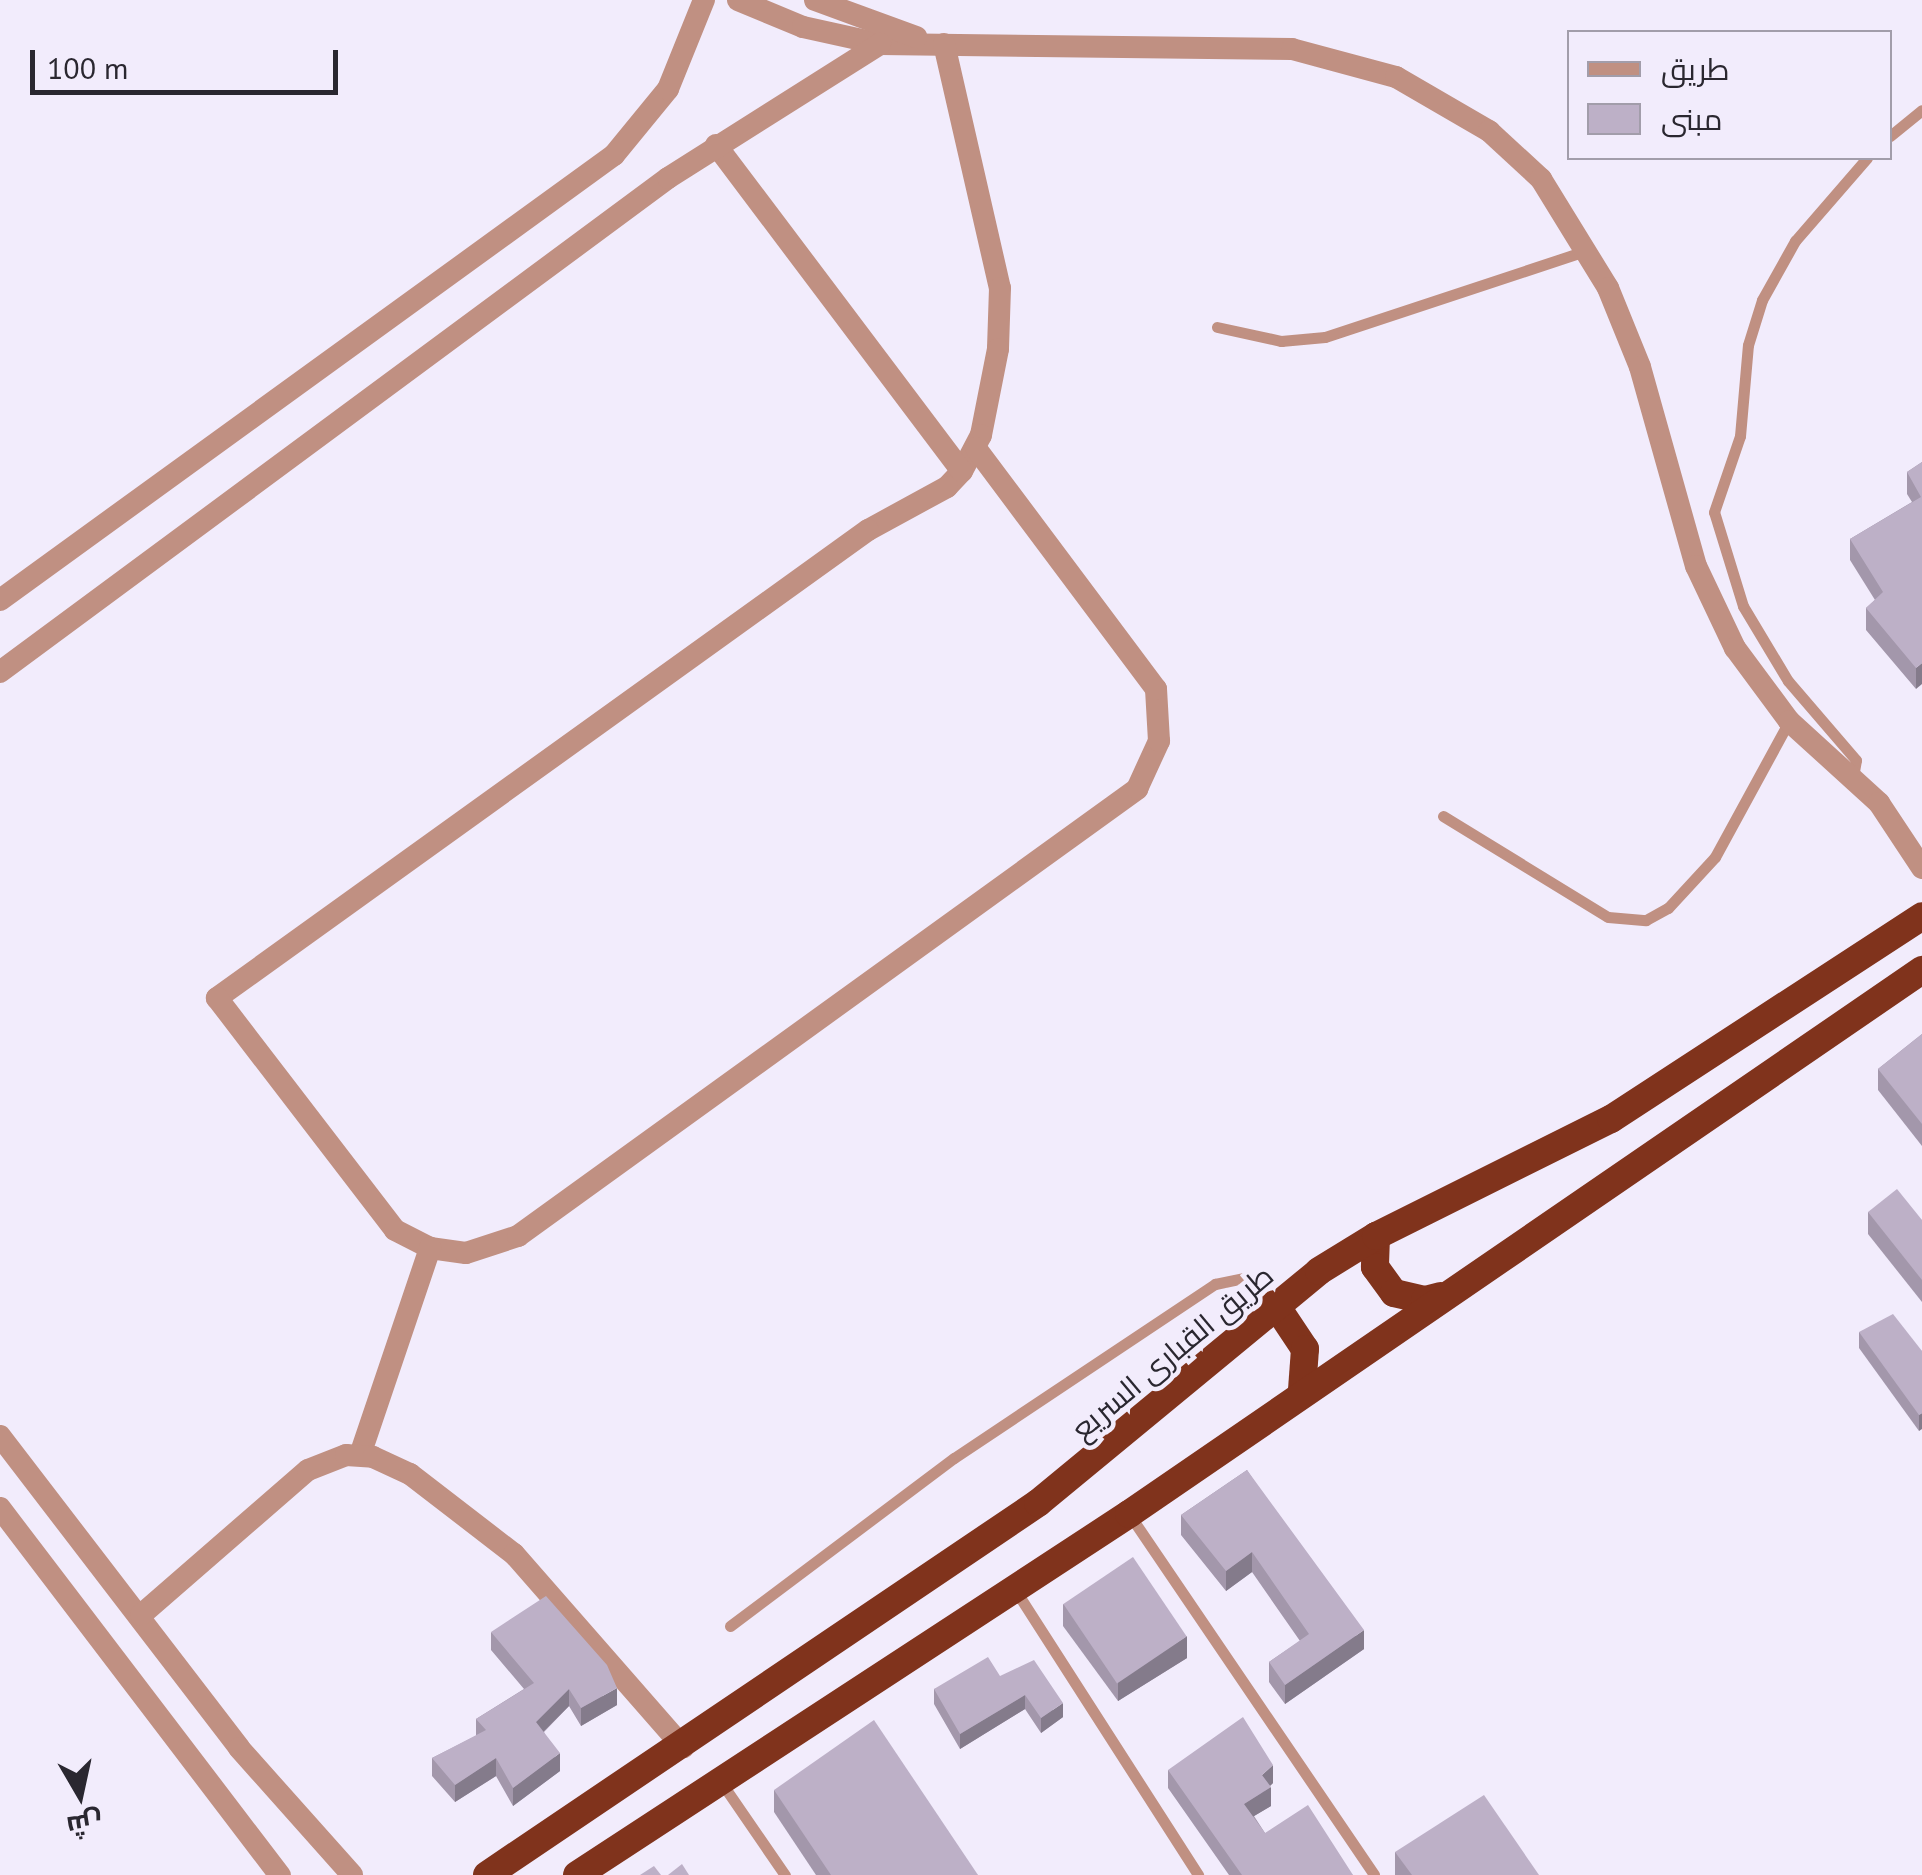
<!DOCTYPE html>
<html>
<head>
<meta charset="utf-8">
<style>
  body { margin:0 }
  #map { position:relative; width:1922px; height:1875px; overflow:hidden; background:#f2ecfc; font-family:"PT Sans",Cairo,sans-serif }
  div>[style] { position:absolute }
  .service>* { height:11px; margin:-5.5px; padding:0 5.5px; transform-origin:5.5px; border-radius:5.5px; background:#c09082 }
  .minor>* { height:22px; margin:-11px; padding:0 11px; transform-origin:11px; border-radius:11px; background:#c09082 }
  .trunk>* { height:28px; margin:-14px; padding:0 14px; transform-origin:14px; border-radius:14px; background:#80331c }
  .wall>* { inset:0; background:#a397ab }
  .shaded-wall>* { inset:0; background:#847b8b }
  .building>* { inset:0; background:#bdb0c7; transform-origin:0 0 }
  span { translate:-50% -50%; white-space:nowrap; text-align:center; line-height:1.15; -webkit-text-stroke:9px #f2ecfc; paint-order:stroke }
  .street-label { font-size:30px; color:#2a2730 }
  .legend { position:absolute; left:1567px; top:30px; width:325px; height:130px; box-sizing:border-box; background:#f2ecfc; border:2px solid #a29daa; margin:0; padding:12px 18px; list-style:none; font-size:30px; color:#2a2730 }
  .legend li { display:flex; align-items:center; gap:20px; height:50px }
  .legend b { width:50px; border:2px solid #a29daa }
  .north { position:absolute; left:30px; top:1745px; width:100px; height:100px; -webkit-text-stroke:8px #f2ecfc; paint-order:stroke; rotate:171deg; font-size:28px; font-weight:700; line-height:40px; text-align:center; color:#2a2730 }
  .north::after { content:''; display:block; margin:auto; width:35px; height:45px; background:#2a2730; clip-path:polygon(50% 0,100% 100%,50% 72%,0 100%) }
  .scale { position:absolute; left:30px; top:50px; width:308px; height:45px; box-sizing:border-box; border:5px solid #2a2730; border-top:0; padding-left:12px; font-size:30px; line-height:35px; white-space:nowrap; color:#2a2730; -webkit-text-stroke:8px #f2ecfc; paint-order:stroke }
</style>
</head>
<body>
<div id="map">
  <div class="service">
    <div style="left:1890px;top:136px;width:41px;rotate:-39.1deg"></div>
    <div style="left:1217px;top:327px;width:66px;rotate:12.3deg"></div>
    <div style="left:1281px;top:341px;width:44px;rotate:-5.2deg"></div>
    <div style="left:1325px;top:337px;width:277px;rotate:-18.3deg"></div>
    <div style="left:1853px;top:777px;width:17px;rotate:-80deg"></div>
    <div style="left:1856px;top:760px;width:104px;rotate:-130.7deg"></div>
    <div style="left:1788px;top:681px;width:87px;rotate:-121deg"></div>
    <div style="left:1743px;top:606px;width:98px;rotate:-107.1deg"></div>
    <div style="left:1714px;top:512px;width:80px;rotate:-71.1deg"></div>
    <div style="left:1740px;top:436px;width:91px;rotate:-85deg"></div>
    <div style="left:1748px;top:345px;width:47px;rotate:-72.7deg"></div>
    <div style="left:1762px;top:300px;width:68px;rotate:-60.8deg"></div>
    <div style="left:1795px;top:241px;width:110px;rotate:-49.1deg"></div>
    <div style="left:1443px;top:816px;width:193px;rotate:31.5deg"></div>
    <div style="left:1608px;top:917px;width:38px;rotate:5deg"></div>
    <div style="left:1646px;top:920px;width:25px;rotate:-29deg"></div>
    <div style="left:1668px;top:908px;width:69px;rotate:-47.3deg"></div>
    <div style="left:1715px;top:857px;width:155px;rotate:-61.4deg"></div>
    <div style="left:1129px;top:1514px;width:436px;rotate:55.8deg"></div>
    <div style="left:1014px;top:1588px;width:341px;rotate:57.3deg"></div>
    <div style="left:730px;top:1626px;width:280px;rotate:-36.9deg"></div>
    <div style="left:954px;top:1458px;width:314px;rotate:-33.7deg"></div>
    <div style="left:1215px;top:1284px;width:30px;rotate:-12deg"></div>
    <div style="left:1244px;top:1278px;width:40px;rotate:40deg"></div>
    <div style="left:721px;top:1782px;width:113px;rotate:55.5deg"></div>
  </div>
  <div class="minor">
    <div style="left:738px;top:0;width:70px;rotate:22.6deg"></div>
    <div style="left:803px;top:27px;width:79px;rotate:12.4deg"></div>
    <div style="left:880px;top:44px;width:412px;rotate:0.7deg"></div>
    <div style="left:1292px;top:49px;width:108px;rotate:15.1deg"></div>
    <div style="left:1396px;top:77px;width:108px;rotate:30.1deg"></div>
    <div style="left:1489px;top:131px;width:71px;rotate:42.7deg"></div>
    <div style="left:1541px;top:179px;width:128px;rotate:58.4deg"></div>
    <div style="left:1608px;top:288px;width:85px;rotate:67.9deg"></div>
    <div style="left:1640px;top:367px;width:207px;rotate:74.3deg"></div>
    <div style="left:1696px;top:566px;width:91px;rotate:64.6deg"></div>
    <div style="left:1735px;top:648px;width:91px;rotate:53.5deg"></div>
    <div style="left:1789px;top:721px;width:122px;rotate:42.3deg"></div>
    <div style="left:1879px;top:803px;width:78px;rotate:56.5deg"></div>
    <div style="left:815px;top:0;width:108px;rotate:20.1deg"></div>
    <div style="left:944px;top:44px;width:250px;rotate:77.1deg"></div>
    <div style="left:1000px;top:288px;width:61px;rotate:91.9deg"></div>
    <div style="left:998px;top:349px;width:88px;rotate:101.2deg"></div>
    <div style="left:981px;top:435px;width:41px;rotate:117.8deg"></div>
    <div style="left:962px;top:471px;width:22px;rotate:133deg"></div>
    <div style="left:947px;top:487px;width:90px;rotate:151.4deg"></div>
    <div style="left:868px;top:530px;width:802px;rotate:144.29deg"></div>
    <div style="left:217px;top:998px;width:292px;rotate:52.5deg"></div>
    <div style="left:395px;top:1230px;width:39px;rotate:27deg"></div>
    <div style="left:430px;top:1248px;width:36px;rotate:8deg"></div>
    <div style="left:466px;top:1253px;width:55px;rotate:-18.1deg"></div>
    <div style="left:518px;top:1236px;width:764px;rotate:-35.83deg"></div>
    <div style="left:1137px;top:789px;width:53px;rotate:-65.4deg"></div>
    <div style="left:1159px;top:741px;width:52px;rotate:-93.3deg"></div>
    <div style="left:1156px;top:689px;width:301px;rotate:-126.8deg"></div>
    <div style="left:716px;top:145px;width:408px;rotate:53deg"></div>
    <div style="left:0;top:600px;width:758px;rotate:-35.93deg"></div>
    <div style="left:614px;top:155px;width:85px;rotate:-50.7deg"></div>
    <div style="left:668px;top:89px;width:96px;rotate:-68deg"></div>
    <div style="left:0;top:672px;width:831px;rotate:-36.48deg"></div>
    <div style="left:668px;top:178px;width:251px;rotate:-32.3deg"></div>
    <div style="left:0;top:1436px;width:393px;rotate:52.5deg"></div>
    <div style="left:239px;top:1748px;width:170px;rotate:48.3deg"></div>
    <div style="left:360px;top:1455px;width:219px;rotate:-71.3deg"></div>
    <div style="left:0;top:1508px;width:462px;rotate:52.7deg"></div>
    <div style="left:141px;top:1615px;width:221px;rotate:-41deg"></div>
    <div style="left:308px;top:1470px;width:41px;rotate:-21.5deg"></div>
    <div style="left:346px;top:1455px;width:27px;rotate:4deg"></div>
    <div style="left:373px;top:1457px;width:41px;rotate:24.7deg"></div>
    <div style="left:410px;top:1474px;width:131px;rotate:37.6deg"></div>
    <div style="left:514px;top:1554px;width:257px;rotate:48.8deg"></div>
  </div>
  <div class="trunk">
    <div style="left:1376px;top:1236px;width:31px;rotate:92deg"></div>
    <div style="left:1375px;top:1267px;width:32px;rotate:54deg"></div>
    <div style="left:1394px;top:1293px;width:32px;rotate:13deg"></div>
    <div style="left:1425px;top:1300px;width:16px;rotate:-14deg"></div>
    <div style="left:1275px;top:1304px;width:54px;rotate:56.3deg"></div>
    <div style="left:1305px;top:1349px;width:41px;rotate:94.2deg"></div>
    <div style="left:487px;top:1875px;width:665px;rotate:-34.02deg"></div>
    <div style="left:1038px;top:1503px;width:364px;rotate:-39.5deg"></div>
    <div style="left:1319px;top:1271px;width:67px;rotate:-31.6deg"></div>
    <div style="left:1376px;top:1236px;width:263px;rotate:-26.5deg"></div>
    <div style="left:1611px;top:1119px;width:371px;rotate:-33.1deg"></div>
    <div style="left:577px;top:1875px;width:660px;rotate:-33.18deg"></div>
    <div style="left:1129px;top:1514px;width:962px;rotate:-34.45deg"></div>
  </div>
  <div class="wall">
    <div style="clip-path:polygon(1922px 462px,1916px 689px,1866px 630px,1866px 608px,1875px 600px,1850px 560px,1850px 539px,1912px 502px,1907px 494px,1907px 472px)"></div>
    <div style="clip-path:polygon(1922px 1034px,1922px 1146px,1878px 1090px,1878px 1069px)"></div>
    <div style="clip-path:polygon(1868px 1212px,1922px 1220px,1922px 1302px,1868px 1234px)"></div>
    <div style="clip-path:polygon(1859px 1332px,1922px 1351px,1919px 1431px,1859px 1348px)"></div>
    <div style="clip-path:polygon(1247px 1470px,1364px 1649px,1285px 1704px,1269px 1682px,1269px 1662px,1300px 1641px,1252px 1572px,1226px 1591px,1181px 1535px,1181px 1515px)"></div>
    <div style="clip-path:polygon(1063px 1604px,1187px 1658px,1118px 1701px,1063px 1626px)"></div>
    <div style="clip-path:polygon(491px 1632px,617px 1705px,581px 1726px,569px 1706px,544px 1732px,560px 1771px,513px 1806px,496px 1776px,455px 1802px,432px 1776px,432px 1758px,476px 1736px,476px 1719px,524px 1689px,491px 1650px)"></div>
    <div style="clip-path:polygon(1000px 1676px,1063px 1717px,1041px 1733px,1025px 1709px,960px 1749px,934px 1704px,934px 1689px)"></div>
    <div style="clip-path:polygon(1168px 1770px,1273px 1783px,1270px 1786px,1271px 1806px,1254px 1816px,1265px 1833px,1353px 1875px,1229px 1875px,1168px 1788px)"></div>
    <div style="clip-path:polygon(774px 1790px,978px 1875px,816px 1875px,774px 1812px)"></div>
    <div style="clip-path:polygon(1395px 1852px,1539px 1875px,1395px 1875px)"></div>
  </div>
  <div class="shaded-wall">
    <div style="clip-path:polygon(1922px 663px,1922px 684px,1916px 689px,1916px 668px)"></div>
    <div style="clip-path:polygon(1922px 1413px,1922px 1429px,1919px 1431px,1919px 1415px)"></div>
    <div style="clip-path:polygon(1252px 1552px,1252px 1572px,1226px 1591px,1226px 1571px)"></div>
    <div style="clip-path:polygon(1364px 1630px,1364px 1649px,1285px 1704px,1285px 1685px)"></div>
    <div style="clip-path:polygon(1187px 1636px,1187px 1658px,1118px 1701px,1118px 1680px)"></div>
    <div style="clip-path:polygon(617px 1688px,617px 1705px,581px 1726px,581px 1708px)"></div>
    <div style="clip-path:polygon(569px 1689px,569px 1706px,536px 1739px,536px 1722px)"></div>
    <div style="clip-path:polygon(1025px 1695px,1025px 1709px,960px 1749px,960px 1734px)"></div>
    <div style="clip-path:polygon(1063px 1703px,1063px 1717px,1041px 1733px,1041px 1718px)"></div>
    <div style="clip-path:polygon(560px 1753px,560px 1771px,513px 1806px,513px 1788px)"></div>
    <div style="clip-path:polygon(496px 1758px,496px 1776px,455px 1802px,455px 1785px)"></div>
    <div style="clip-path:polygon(1273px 1765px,1273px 1783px,1262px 1793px,1262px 1775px)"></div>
    <div style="clip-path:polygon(1271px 1787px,1271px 1806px,1244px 1822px,1244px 1804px)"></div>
  </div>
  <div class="building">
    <div style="clip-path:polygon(1922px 462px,1922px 663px,1916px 668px,1866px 608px,1883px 592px,1850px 539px,1921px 497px,1907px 472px)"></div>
    <div style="clip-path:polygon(1922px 1034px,1922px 1124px,1878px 1069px)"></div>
    <div style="clip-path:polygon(1897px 1189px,1922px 1220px,1922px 1280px,1868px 1212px)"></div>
    <div style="clip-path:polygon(1893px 1314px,1922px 1351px,1922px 1413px,1919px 1415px,1859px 1332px)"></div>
    <div style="clip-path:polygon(1247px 1470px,1364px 1630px,1285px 1685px,1269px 1662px,1309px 1634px,1252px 1552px,1226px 1571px,1181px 1515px)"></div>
    <div style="left:1133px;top:1557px;width:96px;height:84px;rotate:56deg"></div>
    <div style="clip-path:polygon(546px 1596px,607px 1665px,617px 1688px,581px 1708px,569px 1689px,536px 1722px,560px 1753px,513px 1788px,496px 1758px,455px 1785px,432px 1758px,486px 1730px,476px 1719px,534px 1683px,491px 1632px)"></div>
    <div style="clip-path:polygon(988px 1657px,1000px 1676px,1034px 1660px,1063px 1703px,1041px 1718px,1025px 1695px,960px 1734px,934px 1689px)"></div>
    <div style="clip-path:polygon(1243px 1717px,1273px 1765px,1262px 1775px,1271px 1787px,1244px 1804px,1265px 1833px,1308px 1805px,1353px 1875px,1242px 1875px,1168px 1770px)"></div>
    <div style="clip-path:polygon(874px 1720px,978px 1875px,831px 1875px,774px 1790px)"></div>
    <div style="clip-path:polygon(1484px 1795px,1539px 1875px,1412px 1875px,1395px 1852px)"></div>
    <div style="clip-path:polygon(682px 1864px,689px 1875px,668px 1875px)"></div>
    <div style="clip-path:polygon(654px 1866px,661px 1875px,640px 1875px)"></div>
  </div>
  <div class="street-label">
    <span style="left:1172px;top:1352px;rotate:-40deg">طريق القبارى السريع</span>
  </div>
  <ul class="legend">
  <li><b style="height:12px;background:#c09082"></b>طريق</li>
  <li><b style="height:28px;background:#bdb0c7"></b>مبنى</li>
  </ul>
  <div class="north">ش</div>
  <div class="scale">100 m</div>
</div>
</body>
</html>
